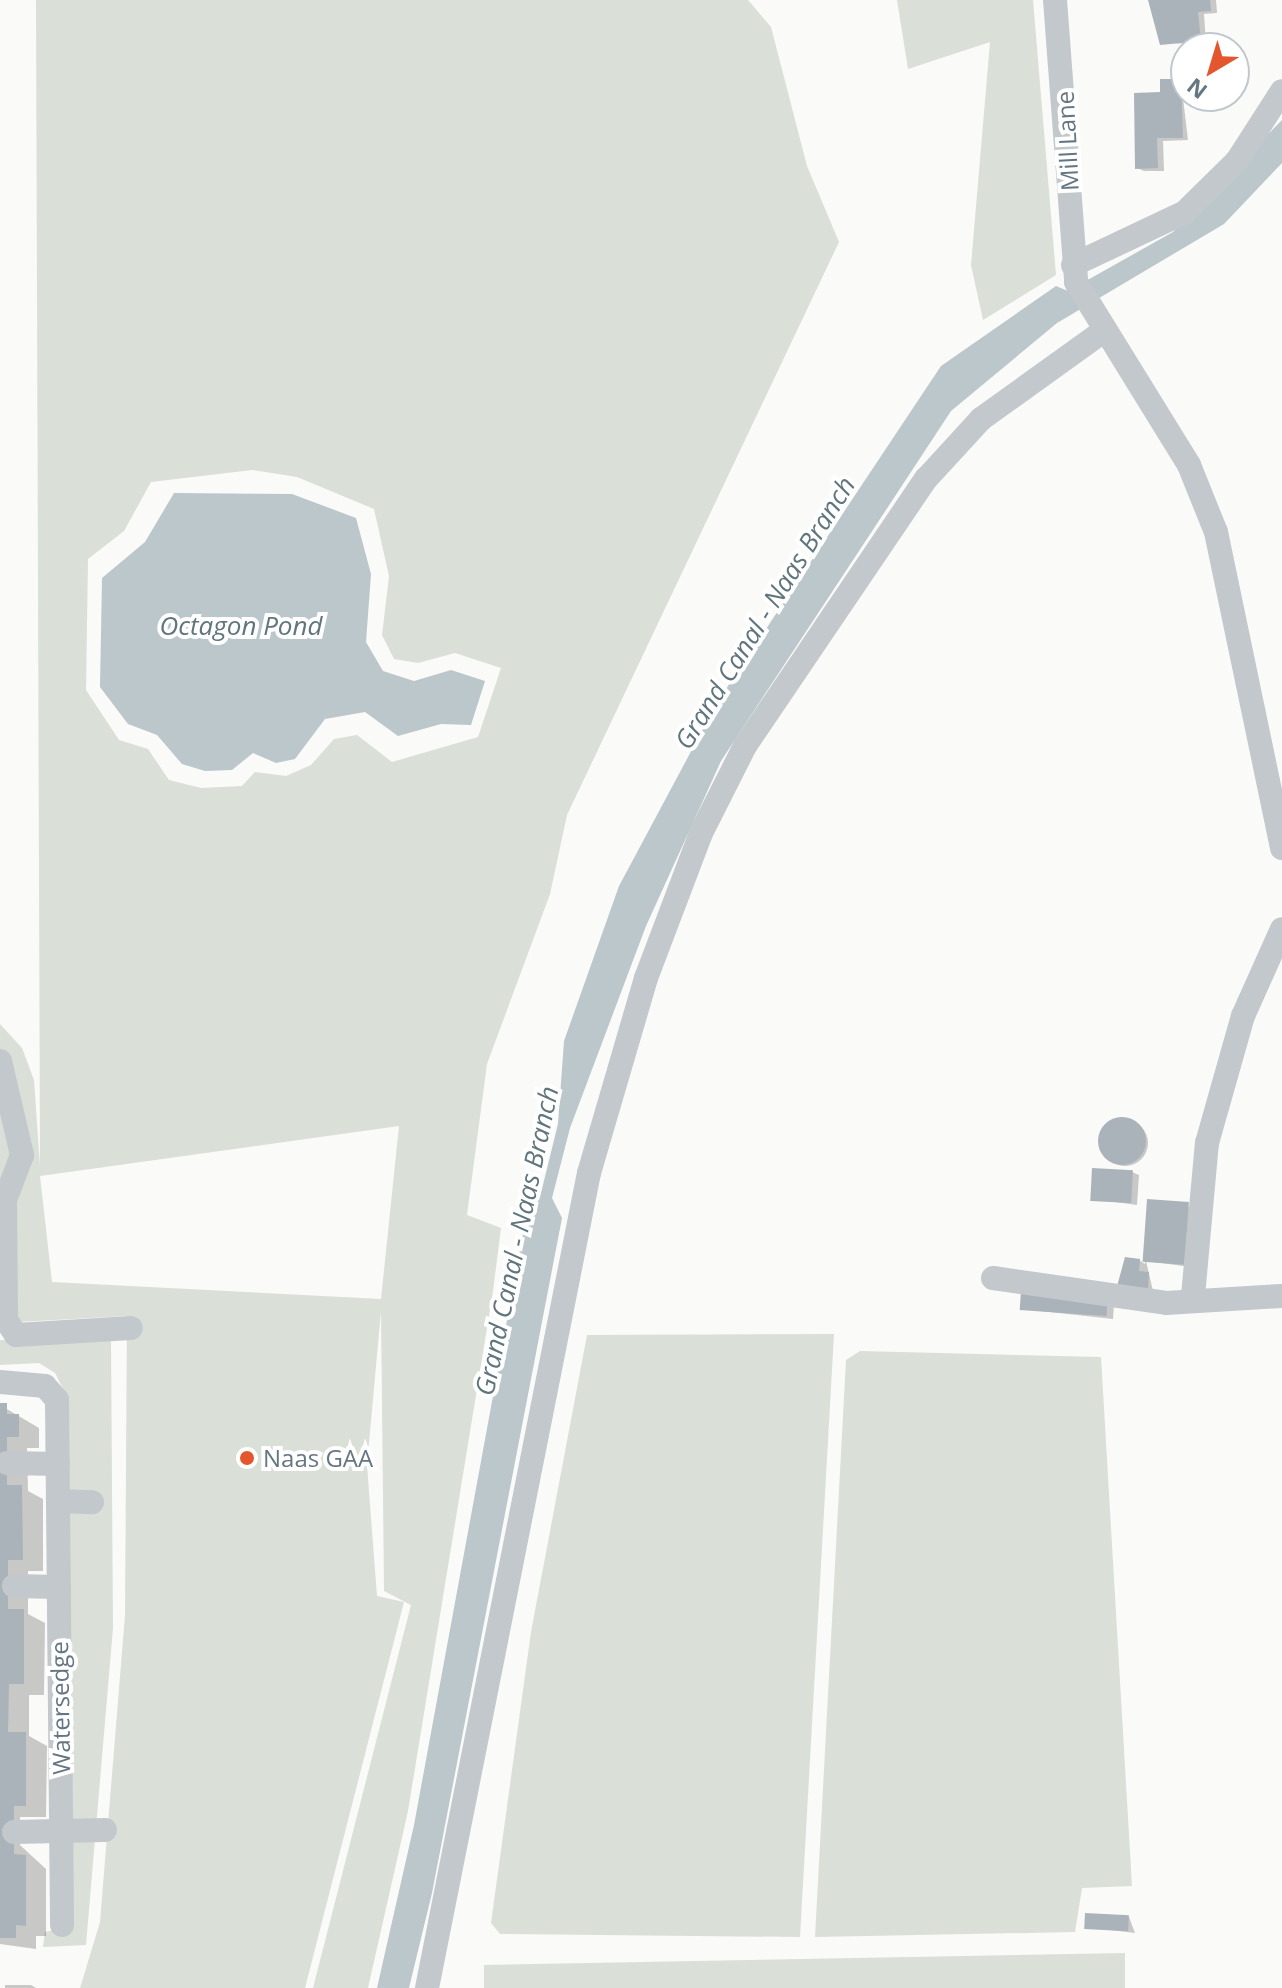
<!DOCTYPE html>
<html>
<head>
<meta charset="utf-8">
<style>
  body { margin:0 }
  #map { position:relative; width:1282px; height:1988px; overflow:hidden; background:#fafaf8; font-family:"Open Sans",sans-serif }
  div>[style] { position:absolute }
  .green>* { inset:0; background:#dadfd7 }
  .water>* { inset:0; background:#bbc7cb }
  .shadow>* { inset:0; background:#0003 }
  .round { border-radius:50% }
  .building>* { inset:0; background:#aab3b9; transform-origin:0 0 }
  .minor>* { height:24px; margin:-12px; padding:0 12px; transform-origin:12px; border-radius:12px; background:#c3c8cc }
  .dots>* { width:22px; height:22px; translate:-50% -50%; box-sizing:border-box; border:4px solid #fff; border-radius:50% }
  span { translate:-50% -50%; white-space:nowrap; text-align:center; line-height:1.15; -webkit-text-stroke:8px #fff; paint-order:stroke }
  .street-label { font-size:24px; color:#657683 }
  .poi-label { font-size:24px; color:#657683 }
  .left { translate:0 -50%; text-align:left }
  .water-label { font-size:26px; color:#60757c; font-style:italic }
  .north { position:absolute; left:1170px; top:32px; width:80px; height:80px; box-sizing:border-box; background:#fff; border:2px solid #c1c8cd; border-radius:50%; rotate:218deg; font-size:22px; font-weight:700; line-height:32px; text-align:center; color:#657683 }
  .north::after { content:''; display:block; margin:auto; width:28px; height:36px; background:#e4572e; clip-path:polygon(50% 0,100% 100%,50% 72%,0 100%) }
</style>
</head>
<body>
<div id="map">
  <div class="green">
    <div style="clip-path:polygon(evenodd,36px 0,748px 0,771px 27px,807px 166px,839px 242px,567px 815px,550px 894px,487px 1064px,467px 1215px,501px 1228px,493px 1291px,408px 1811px,368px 1988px,313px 1988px,411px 1605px,384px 1591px,381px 1311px,367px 1465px,377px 1596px,404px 1602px,305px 1988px,80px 1988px,100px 1922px,125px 1615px,127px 1316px,0 1323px,0 1024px,22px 1048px,34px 1080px,40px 1166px,36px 0,252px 470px,297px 477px,374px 509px,389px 576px,382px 635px,394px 659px,418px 663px,455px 653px,501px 668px,478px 737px,392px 762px,357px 735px,334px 739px,311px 765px,286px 776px,255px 772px,242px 786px,201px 788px,169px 780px,148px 749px,119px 740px,86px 690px,88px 559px,124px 531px,151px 482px,252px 470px,36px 0,399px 1126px,381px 1299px,52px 1282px,40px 1176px,399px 1126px)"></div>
    <div style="clip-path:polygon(897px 0,1033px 0,1056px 275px,983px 320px,971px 265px,990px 42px,908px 69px)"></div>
    <div style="clip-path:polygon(834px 1334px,800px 1937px,500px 1934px,491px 1923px,531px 1632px,587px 1335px)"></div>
    <div style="clip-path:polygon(111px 1339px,113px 1628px,86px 1945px,43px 1947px,45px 1932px,70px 1927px,73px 1913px,67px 1397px,55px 1373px,39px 1363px,0 1365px,0 1340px)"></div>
    <div style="clip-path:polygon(860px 1351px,1101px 1357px,1132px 1886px,1082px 1888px,1075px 1932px,815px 1937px,846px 1360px)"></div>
    <div style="clip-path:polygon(1125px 1953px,1125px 1988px,484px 1988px,484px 1965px)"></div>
  </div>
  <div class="water">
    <div style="clip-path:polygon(1282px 120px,1282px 163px,1224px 224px,1057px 323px,951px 411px,721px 761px,646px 926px,570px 1128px,552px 1198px,562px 1218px,432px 1893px,409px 1988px,377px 1988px,414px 1825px,526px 1217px,540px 1197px,558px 1124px,564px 1041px,619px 886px,718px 701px,941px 366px,1056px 286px,1068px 291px,1173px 232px)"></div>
    <div style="clip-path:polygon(174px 493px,292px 494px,356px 518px,371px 574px,366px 642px,383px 671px,414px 681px,451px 670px,485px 681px,471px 725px,441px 724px,398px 736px,365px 712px,325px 719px,295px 759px,276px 763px,253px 753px,232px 770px,205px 771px,182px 764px,157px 735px,128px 724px,100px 687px,102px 578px,145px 542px)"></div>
  </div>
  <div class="shadow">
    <div style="clip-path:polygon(1152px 0,1216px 0,1217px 13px,1204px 14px,1206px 44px,1161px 43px)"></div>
    <div style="clip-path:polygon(1181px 81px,1188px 140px,1163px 141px,1164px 171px,1144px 171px,1137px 168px,1162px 94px)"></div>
    <div class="round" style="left:1102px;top:1120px;width:46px;height:46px"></div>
    <div style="clip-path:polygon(1132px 1172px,1139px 1175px,1137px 1205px,1093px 1199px)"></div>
    <div style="clip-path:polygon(1149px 1201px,1195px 1208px,1191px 1267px,1146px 1261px,1154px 1295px,1124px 1293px,1139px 1260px,1145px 1264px)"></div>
    <div style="clip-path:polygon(1114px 1303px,1113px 1319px,1022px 1309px)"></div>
    <div style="clip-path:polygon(0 1405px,39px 1428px,39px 1448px,27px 1448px,28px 1491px,43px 1499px,43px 1571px,28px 1571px,28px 1614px,45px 1623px,44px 1695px,29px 1695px,29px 1736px,47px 1746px,46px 1817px,20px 1817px,20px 1845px,46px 1869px,46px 1936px,36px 1936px,36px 1949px,0 1944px)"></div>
    <div style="clip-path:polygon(1129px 1917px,1135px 1933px,1086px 1927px)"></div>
    <div style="clip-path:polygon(5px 1985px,31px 1985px,36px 1988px,5px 1988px)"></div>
  </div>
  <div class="building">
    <div style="clip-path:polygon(1148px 0,1210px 0,1211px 11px,1198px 12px,1201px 41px,1160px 45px)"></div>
    <div style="clip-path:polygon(1160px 79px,1181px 79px,1183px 138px,1157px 138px,1158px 168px,1135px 169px,1134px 93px,1160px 92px)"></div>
    <div class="round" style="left:1098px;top:1117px;width:48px;height:48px"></div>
    <div style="left:1092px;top:1168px;width:41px;height:33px;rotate:3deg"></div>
    <div style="left:1147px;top:1199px;width:42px;height:63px;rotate:4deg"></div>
    <div style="clip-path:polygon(1125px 1257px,1140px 1259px,1139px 1271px,1149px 1272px,1148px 1292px,1116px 1290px)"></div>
    <div style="left:1021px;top:1291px;width:87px;height:19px;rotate:4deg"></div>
    <div style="clip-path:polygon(0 1403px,7px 1403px,7px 1414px,19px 1414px,19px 1437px,7px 1437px,7px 1485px,22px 1485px,23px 1560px,8px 1560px,8px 1609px,24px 1609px,24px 1684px,9px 1684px,8px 1732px,26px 1732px,26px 1806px,14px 1806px,14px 1854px,26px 1855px,26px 1926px,16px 1925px,16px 1938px,0 1938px)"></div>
    <div style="left:1085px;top:1913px;width:44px;height:16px;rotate:3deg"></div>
  </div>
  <div class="minor">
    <div style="left:1055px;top:0;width:283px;rotate:85.7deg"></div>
    <div style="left:1076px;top:282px;width:215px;rotate:58.3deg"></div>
    <div style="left:1189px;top:465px;width:72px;rotate:68.1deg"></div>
    <div style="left:1216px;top:532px;width:323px;rotate:78.2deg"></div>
    <div style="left:1073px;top:265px;width:124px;rotate:-25.3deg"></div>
    <div style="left:1185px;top:212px;width:73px;rotate:-44.4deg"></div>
    <div style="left:1237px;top:161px;width:83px;rotate:-57.3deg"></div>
    <div style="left:0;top:1061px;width:97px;rotate:76.8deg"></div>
    <div style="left:22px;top:1155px;width:48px;rotate:110.7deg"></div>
    <div style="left:5px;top:1200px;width:120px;rotate:89.5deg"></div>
    <div style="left:6px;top:1320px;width:18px;rotate:56deg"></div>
    <div style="left:16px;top:1335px;width:115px;rotate:-3.5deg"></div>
    <div style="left:993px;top:1278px;width:175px;rotate:8.2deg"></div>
    <div style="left:1166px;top:1303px;width:116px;rotate:-3.5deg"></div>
    <div style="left:1193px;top:1296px;width:154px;rotate:-84.8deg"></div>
    <div style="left:1207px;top:1143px;width:132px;rotate:-74.2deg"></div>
    <div style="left:1243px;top:1016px;width:95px;rotate:-65.9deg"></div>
    <div style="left:0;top:1382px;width:45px;rotate:5.1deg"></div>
    <div style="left:45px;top:1386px;width:18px;rotate:49deg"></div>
    <div style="left:57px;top:1400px;width:525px;rotate:89.45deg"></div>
    <div style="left:7px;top:1463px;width:51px;rotate:1.1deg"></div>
    <div style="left:59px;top:1501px;width:33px;rotate:2deg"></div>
    <div style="left:14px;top:1586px;width:45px;rotate:1.3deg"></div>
    <div style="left:14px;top:1832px;width:91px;rotate:-1.3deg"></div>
    <div style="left:427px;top:1988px;width:831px;rotate:-78.76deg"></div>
    <div style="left:589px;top:1173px;width:203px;rotate:-73.7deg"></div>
    <div style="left:646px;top:978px;width:155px;rotate:-69.2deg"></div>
    <div style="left:701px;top:833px;width:97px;rotate:-63.2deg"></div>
    <div style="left:745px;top:746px;width:323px;rotate:-55.9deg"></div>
    <div style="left:926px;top:479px;width:81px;rotate:-47.5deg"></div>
    <div style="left:981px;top:419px;width:153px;rotate:-35.7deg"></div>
  </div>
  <div class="dots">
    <div style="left:247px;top:1458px;background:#e4572e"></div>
  </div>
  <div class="street-label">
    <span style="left:1067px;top:141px;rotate:-93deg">Mill Lane</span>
    <span style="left:60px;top:1708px;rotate:-91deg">Watersedge</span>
  </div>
  <div class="poi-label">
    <span class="left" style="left:263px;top:1458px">Naas GAA</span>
  </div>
  <div class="water-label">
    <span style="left:765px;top:613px;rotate:-58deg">Grand Canal - Naas Branch</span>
    <span style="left:241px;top:626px">Octagon Pond</span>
    <span style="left:517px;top:1241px;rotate:-78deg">Grand Canal - Naas Branch</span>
  </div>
  <div class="north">N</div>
</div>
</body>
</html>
